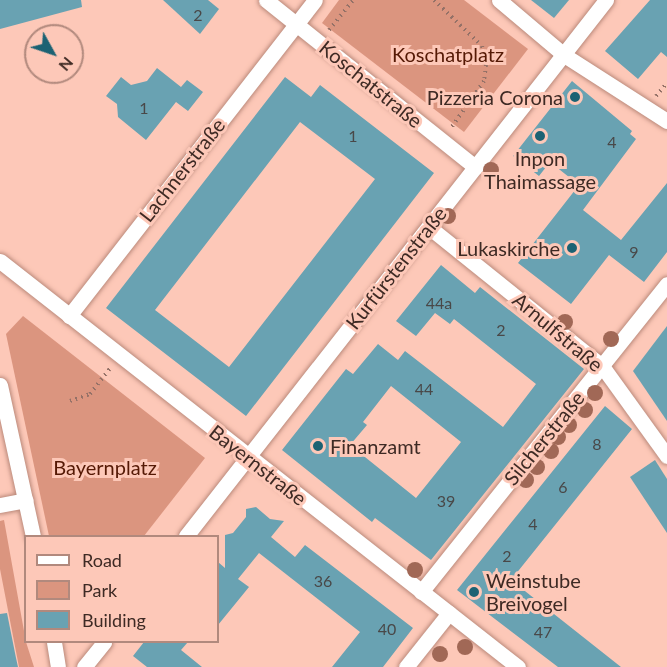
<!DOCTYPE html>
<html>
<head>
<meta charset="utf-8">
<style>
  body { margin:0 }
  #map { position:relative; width:667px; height:667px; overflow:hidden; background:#fdc8b8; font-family:Lato,sans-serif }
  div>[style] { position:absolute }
  .green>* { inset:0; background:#db957f }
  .building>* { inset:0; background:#69a2b2 }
  .path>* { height:4px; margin-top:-2px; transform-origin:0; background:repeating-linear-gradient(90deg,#947167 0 1.5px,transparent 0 6px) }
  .roads { filter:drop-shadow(0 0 2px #bb8a7b) drop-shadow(0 0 2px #bb8a7b) }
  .street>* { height:15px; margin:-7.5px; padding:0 7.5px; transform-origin:7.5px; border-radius:7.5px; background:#fff }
  .trees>* { width:16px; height:16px; margin:-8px; border-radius:50%; background:#a16856 }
  .dots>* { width:16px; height:16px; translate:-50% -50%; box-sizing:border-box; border:3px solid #fdc8b8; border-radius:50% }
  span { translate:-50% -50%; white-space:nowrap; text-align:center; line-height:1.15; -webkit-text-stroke:6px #fdc8b8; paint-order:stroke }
  .number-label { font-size:16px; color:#494848 }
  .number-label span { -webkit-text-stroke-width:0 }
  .park-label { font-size:20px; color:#551905 }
  .street-label { font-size:20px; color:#3e2a24 }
  .poi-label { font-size:20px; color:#3e2a24 }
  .right { translate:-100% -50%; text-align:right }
  .left { translate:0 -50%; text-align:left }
  .legend { position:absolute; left:24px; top:535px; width:195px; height:108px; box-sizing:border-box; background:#fdc8b8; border:2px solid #b1897d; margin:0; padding:8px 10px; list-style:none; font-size:18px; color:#3e2a24 }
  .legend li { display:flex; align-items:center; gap:12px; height:30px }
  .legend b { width:30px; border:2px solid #b1897d }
  .north { position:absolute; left:24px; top:24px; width:60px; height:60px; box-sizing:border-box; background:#fdc8b8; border:2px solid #b1897d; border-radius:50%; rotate:130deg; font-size:16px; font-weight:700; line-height:24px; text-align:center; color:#3e2a24 }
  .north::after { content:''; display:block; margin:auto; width:21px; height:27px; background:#1c6273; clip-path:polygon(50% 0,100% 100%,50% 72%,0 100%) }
</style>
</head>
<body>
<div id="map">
  <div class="green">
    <div style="clip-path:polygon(339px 0,464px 0,528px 49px,464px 132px,322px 23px)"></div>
    <div style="clip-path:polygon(23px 316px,205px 458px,144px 536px,49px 536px,6px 334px)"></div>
    <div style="clip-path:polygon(4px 520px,26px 642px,34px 667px,19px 667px,0 569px,0 521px)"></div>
  </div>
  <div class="building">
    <div style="clip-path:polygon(0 0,81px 0,82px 7px,0 29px)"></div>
    <div style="clip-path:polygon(163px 0,208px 0,219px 9px,200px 34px)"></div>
    <div style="clip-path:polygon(531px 0,569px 0,554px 18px)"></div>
    <div style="clip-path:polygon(650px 0,667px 0,667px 57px,661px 52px,638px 79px,605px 51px)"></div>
    <div style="clip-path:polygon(157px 68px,181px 87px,187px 80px,203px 92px,188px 111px,176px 102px,146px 140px,118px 117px,117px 104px,106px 96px,121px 77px,131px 85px,147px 81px)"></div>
    <div style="clip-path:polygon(evenodd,285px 77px,311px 97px,320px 85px,434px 173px,246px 416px,106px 308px,285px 77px,300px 122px,375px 179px,229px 367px,155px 310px,300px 122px)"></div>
    <div style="clip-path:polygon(572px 81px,632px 131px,630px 134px,636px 139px,583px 210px,621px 240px,667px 183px,667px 252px,644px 282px,609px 255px,571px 304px,518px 263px,579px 185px,550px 162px,539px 176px,513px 156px)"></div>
    <div style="clip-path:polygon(evenodd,441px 265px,475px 293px,480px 287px,584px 369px,431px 560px,375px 518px,372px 522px,282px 450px,346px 369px,353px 374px,378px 344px,398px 360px,405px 351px,503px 427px,536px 384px,454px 319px,450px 324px,435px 313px,416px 336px,396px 321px,441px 265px,391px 386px,461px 442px,416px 498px,350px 445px,367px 425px,363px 422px,391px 386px)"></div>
    <div style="clip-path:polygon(667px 326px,667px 421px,633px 371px)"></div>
    <div style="clip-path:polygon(605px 406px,632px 429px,511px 580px,621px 667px,558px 667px,457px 590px)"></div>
    <div style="clip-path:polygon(655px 460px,667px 479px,667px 533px,630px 477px)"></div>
    <div style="clip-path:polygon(256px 507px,270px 519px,284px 521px,271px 537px,295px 557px,305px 545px,413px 628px,383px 667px,332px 667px,360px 632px,259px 553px,238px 579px,249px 587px,218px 625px,218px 562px,225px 568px,225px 535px,233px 533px,246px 517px,246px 509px)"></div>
    <div style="clip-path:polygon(7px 613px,16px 658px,18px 667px,0 667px,0 614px)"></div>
    <div style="clip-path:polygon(144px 642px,188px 642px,181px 650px,202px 667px,147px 667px,133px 656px)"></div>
  </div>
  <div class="path">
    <div style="left:434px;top:0;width:66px;rotate:43.8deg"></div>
    <div style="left:482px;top:46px;width:19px;rotate:78deg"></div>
    <div style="left:486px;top:65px;width:16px;rotate:97deg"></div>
    <div style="left:484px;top:81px;width:57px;rotate:125.1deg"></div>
    <div style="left:329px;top:30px;width:38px;rotate:-51deg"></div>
    <div style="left:656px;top:96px;width:17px;rotate:-50deg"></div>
    <div style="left:70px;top:401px;width:21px;rotate:-19deg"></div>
    <div style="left:90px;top:394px;width:33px;rotate:-52deg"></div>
  </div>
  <div class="roads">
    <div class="street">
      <div style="left:266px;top:0;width:268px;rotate:38.6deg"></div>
      <div style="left:499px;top:0;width:85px;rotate:40.2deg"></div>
      <div style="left:564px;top:55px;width:122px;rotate:32.7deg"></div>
      <div style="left:429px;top:227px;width:222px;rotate:38.8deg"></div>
      <div style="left:602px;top:366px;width:111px;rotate:54.2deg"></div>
      <div style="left:0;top:261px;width:658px;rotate:38.09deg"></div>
      <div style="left:69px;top:316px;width:400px;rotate:-52.1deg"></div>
      <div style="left:0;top:385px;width:155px;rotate:77.7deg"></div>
      <div style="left:0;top:505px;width:26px;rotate:-11deg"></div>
      <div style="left:186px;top:536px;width:681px;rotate:-51.92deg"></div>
      <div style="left:421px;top:592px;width:394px;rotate:-51.4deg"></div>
      <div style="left:54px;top:642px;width:25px;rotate:81deg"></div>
      <div style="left:84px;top:667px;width:32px;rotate:-51deg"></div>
      <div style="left:406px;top:667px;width:69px;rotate:-51.5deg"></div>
    </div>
  </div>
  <div class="trees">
    <div style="left:491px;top:170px"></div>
    <div style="left:448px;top:216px"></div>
    <div style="left:565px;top:322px"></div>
    <div style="left:611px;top:339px"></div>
    <div style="left:595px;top:393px"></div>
    <div style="left:585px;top:410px"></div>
    <div style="left:569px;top:425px"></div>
    <div style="left:558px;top:437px"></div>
    <div style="left:551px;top:451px"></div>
    <div style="left:537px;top:467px"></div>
    <div style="left:526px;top:480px"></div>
    <div style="left:415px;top:570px"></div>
    <div style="left:465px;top:647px"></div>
    <div style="left:440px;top:654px"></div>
  </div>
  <div class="dots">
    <div style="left:575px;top:97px;background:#1c6273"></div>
    <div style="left:540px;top:136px;background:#1c6273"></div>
    <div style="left:572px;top:248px;background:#1c6273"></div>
    <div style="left:318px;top:446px;background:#1c6273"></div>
    <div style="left:474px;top:592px;background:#1c6273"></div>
  </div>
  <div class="number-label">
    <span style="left:198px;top:15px">2</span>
    <span style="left:144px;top:108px">1</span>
    <span style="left:353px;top:136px">1</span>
    <span style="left:612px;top:142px">4</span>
    <span style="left:634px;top:252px">9</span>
    <span style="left:439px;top:303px">44a</span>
    <span style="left:501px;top:330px">2</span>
    <span style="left:424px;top:389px">44</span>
    <span style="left:597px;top:444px">8</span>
    <span style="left:563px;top:487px">6</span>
    <span style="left:446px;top:501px">39</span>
    <span style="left:533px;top:524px">4</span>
    <span style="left:507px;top:556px">2</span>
    <span style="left:323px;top:581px">36</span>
    <span style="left:387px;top:629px">40</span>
    <span style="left:543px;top:632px">47</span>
  </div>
  <div class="park-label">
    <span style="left:448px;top:54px">Koschatplatz</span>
    <span style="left:105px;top:467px">Bayernplatz</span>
  </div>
  <div class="street-label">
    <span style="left:371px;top:84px;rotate:39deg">Koschatstraße</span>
    <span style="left:182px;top:170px;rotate:-52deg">Lachnerstraße</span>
    <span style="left:396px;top:268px;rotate:-52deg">Kurfürstenstraße</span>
    <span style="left:558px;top:332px;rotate:40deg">Arnulfstraße</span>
    <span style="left:544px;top:438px;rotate:-51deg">Silcherstraße</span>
    <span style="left:258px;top:465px;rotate:38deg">Bayernstraße</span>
  </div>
  <div class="poi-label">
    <span class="right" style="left:563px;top:97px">Pizzeria Corona</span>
    <span style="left:540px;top:170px">Inpon<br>Thaimassage</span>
    <span class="right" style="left:560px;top:248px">Lukaskirche</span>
    <span class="left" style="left:330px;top:446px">Finanzamt</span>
    <span class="left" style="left:486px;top:592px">Weinstube<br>Breivogel</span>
  </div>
  <ul class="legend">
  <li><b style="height:8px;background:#fff"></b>Road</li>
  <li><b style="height:16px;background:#db957f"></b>Park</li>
  <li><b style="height:16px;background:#69a2b2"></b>Building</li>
  </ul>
  <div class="north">N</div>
</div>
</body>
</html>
